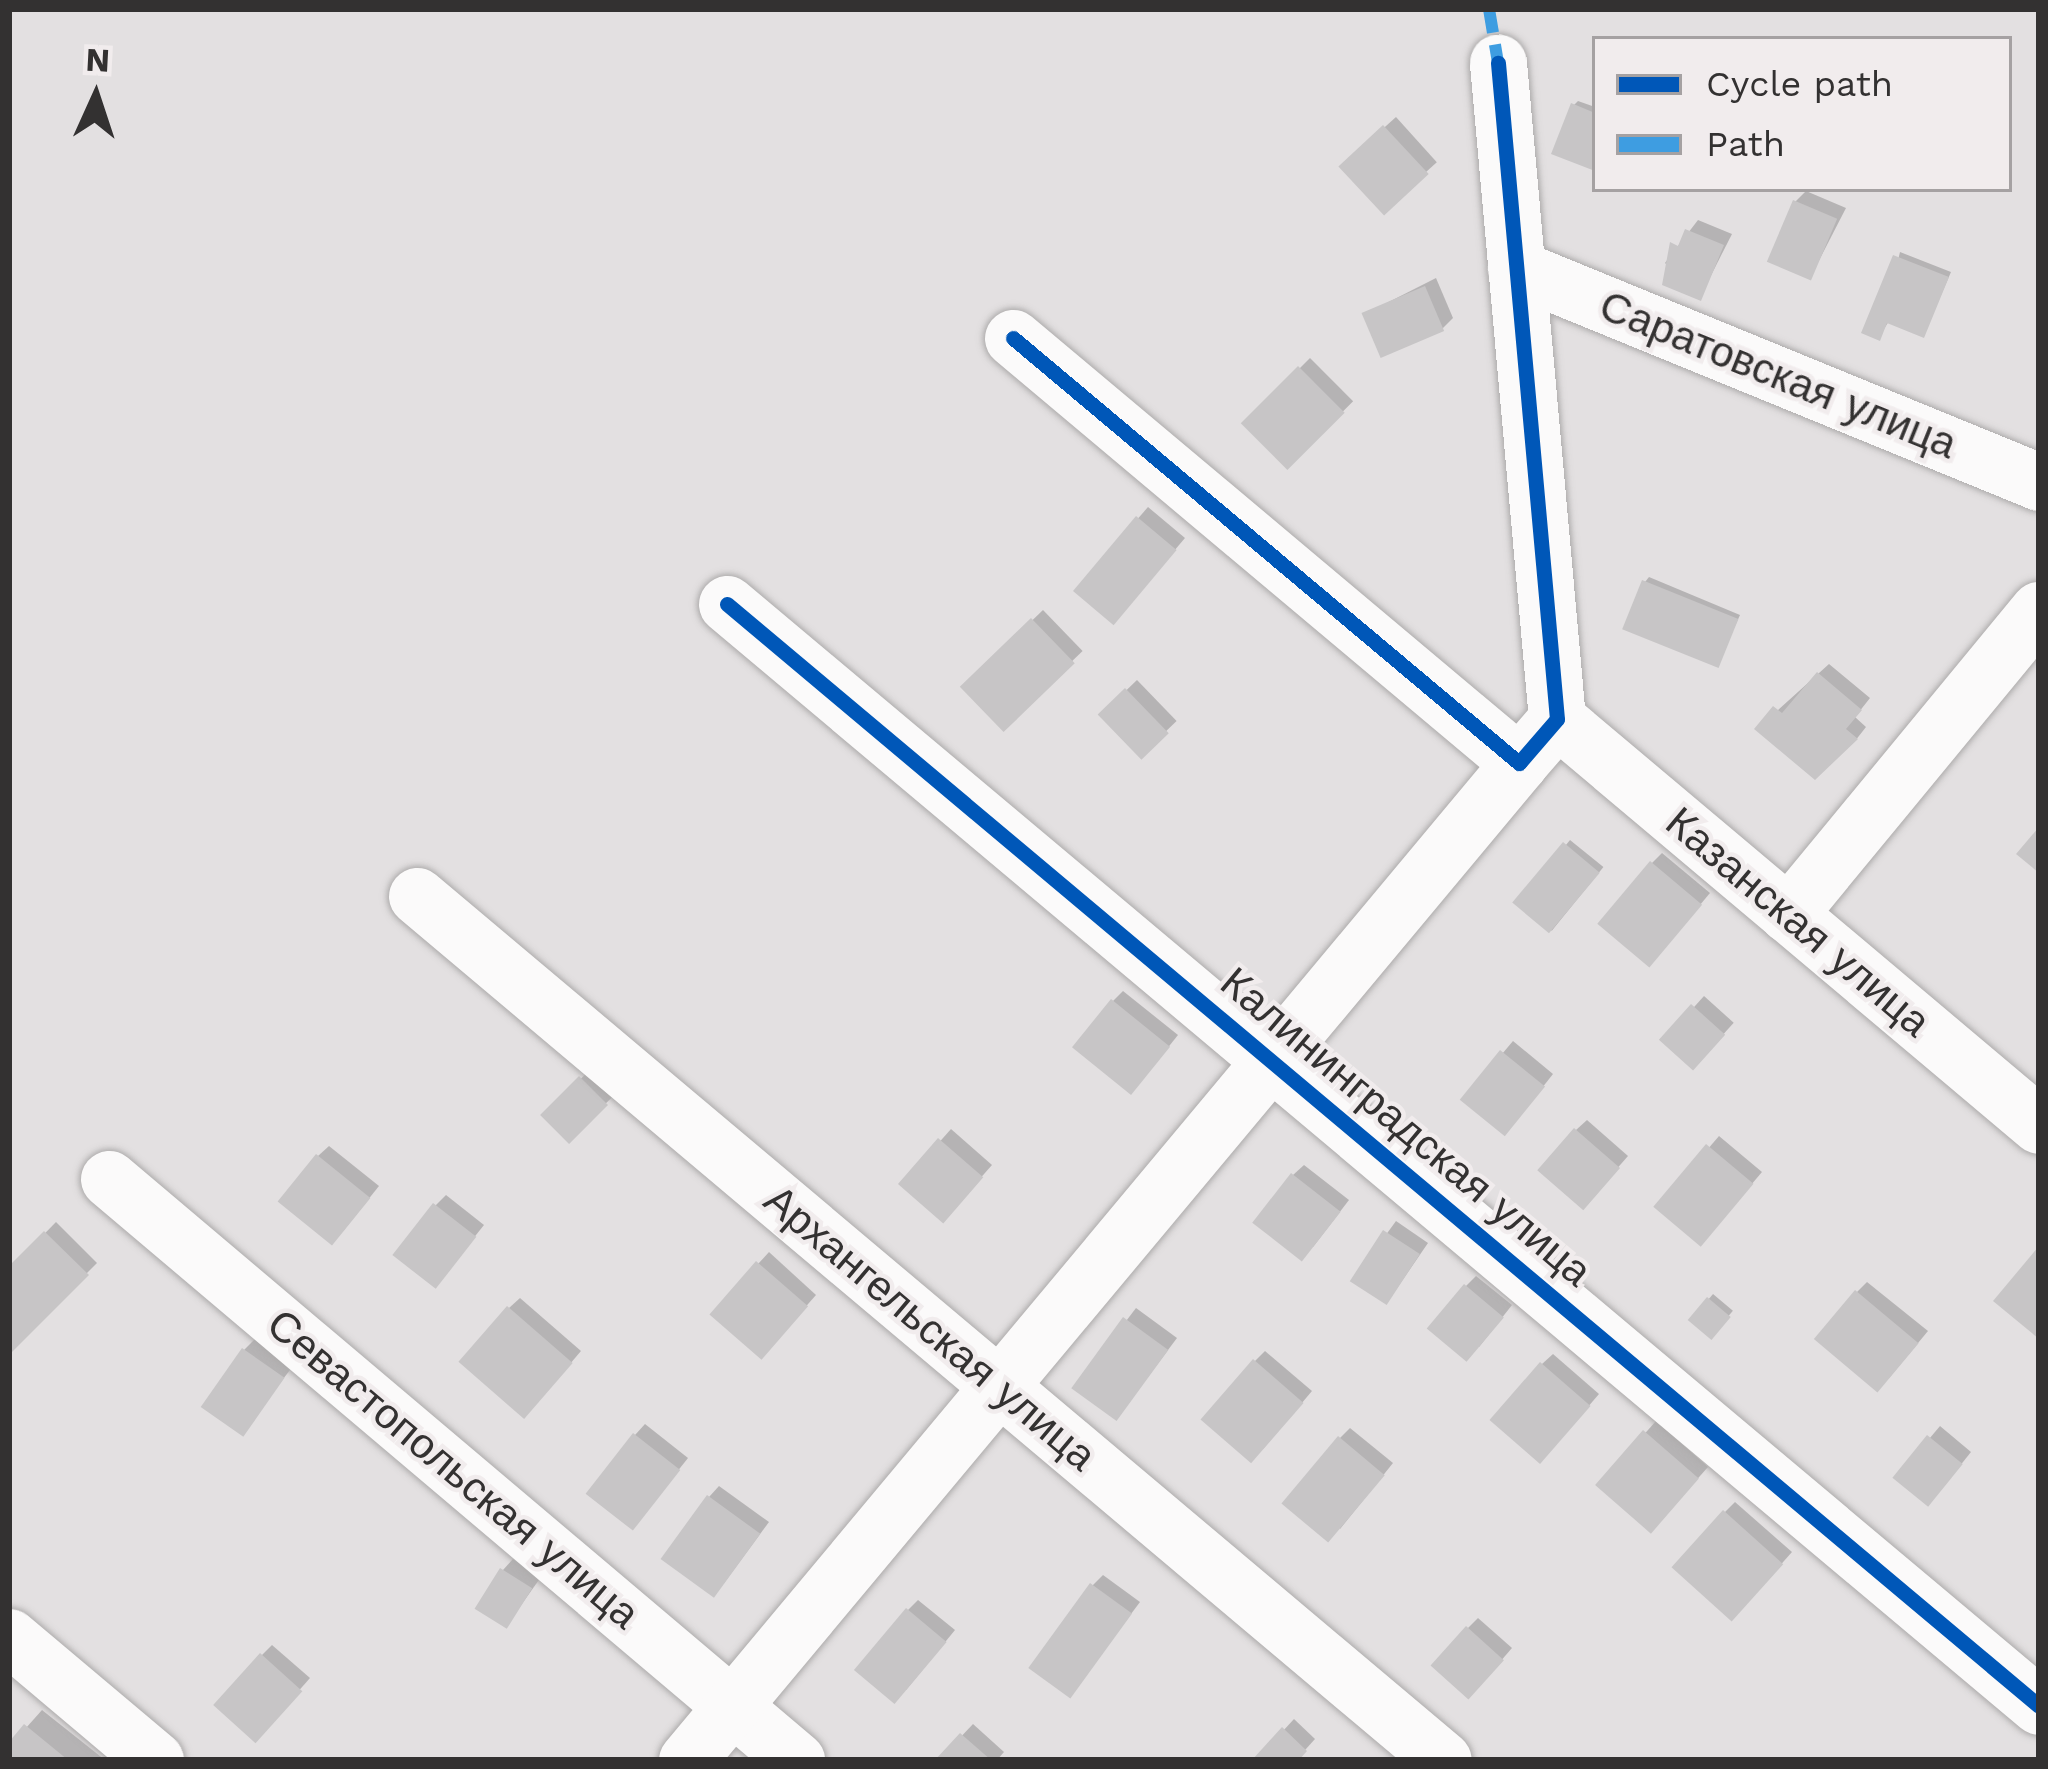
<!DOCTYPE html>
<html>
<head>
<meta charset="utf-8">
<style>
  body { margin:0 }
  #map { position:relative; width:2048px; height:1769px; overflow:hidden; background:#e3e0e1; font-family:"Work Sans",sans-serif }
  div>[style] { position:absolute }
  .shadow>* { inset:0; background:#0003; transform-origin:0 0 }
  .building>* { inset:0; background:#c7c5c6; transform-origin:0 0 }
  .roads { filter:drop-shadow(0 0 3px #adabab) drop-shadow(0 0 3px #adabab) }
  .minor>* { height:57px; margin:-28.5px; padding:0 28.5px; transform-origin:28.5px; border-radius:28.5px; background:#fbfafa }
  .quiet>* { height:12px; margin-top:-6px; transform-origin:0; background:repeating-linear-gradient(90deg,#3e9de1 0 24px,transparent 0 36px) }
  .cycleway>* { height:15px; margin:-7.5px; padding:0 7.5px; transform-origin:7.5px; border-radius:7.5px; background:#0057b8 }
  span { translate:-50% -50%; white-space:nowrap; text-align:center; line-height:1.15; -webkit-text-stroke:9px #f1eced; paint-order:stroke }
  .street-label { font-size:42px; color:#333131 }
  .frame { position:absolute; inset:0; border:12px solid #333131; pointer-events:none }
  .legend { position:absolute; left:1592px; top:36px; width:420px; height:156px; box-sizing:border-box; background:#f1eced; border:3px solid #a5a1a2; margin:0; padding:15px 21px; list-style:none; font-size:36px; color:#333131 }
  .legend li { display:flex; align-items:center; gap:24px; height:60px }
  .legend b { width:60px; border:3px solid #a5a1a2 }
  .north { position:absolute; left:36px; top:36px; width:120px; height:120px; -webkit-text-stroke:9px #f1eced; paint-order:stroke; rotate:3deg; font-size:33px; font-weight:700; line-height:48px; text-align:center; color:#333131 }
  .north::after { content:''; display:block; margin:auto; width:42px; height:54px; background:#333131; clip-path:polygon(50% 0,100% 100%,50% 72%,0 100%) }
</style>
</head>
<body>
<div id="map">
  <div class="shadow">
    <div style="clip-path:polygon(1578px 101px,1595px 107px,1595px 168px,1574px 105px)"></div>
    <div style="left:1396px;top:117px;width:61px;height:73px;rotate:48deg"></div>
    <div style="clip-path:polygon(1806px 191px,1846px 208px,1811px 276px,1795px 202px)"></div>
    <div style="clip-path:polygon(1698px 220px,1732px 234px,1700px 297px,1665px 263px)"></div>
    <div style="clip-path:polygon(1900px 252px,1951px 272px,1924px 334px,1889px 321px,1879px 337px)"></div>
    <div style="clip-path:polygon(1436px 278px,1453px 318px,1442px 329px,1365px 314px)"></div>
    <div style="left:1310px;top:358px;width:61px;height:93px;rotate:45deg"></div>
    <div style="clip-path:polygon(1148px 507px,1185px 538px,1123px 611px,1076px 590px)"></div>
    <div style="clip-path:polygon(1649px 577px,1740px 615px,1717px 665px,1645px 582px)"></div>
    <div style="left:1043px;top:610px;width:57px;height:110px;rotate:46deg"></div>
    <div style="clip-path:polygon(1829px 664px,1870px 698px,1855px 717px,1866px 727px,1855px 741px,1758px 728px)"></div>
    <div style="left:1137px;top:680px;width:57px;height:49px;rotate:46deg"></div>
    <div style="left:1570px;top:840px;width:43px;height:82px;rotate:39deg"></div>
    <div style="clip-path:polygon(1662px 853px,1710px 893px,1659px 954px,1652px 863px)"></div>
    <div style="clip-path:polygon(1123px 991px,1178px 1035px,1142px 1080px,1113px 1001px)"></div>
    <div style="left:1704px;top:996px;width:40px;height:60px;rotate:42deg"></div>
    <div style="clip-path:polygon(1513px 1041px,1553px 1074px,1515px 1122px,1464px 1099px)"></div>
    <div style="left:592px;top:1068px;width:35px;height:67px;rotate:46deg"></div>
    <div style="clip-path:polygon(1587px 1120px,1628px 1156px,1593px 1196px,1576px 1130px)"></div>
    <div style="clip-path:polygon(951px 1129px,992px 1165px,954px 1208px,903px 1183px)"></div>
    <div style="clip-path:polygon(1719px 1136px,1762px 1172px,1711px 1232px,1658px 1207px)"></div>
    <div style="clip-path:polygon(329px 1146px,379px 1186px,343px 1231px,318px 1156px)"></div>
    <div style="clip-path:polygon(1304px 1165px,1349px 1200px,1313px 1247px,1293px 1175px)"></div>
    <div style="clip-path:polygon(446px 1195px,484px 1225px,444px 1275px,436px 1205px)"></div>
    <div style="clip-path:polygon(1396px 1221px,1428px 1243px,1395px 1291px,1353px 1280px)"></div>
    <div style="clip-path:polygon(56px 1222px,97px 1263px,12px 1348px,9px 1270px)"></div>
    <div style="clip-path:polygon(769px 1252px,816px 1295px,771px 1346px,713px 1313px)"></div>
    <div style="clip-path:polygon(1476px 1276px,1512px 1305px,1479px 1347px,1466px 1286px)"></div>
    <div style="clip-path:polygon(1867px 1282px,1928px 1331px,1889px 1378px,1857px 1292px)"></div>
    <div style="left:1713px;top:1294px;width:26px;height:33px;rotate:40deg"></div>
    <div style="clip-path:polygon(520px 1298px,581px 1351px,535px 1405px,509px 1308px)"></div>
    <div style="clip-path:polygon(1136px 1308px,1177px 1338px,1126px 1406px,1075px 1388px)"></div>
    <div style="clip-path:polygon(255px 1339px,293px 1366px,242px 1433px,244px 1350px)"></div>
    <div style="clip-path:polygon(1265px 1351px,1312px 1391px,1263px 1449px,1255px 1361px)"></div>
    <div style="clip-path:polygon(1553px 1354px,1599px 1394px,1551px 1450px,1542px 1364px)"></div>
    <div style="clip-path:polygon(1656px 1421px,1708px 1467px,1661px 1520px,1599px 1485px)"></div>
    <div style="clip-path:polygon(645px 1424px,688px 1458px,642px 1516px,635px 1435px)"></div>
    <div style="clip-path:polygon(1940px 1426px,1971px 1452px,1939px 1492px,1897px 1477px)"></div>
    <div style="clip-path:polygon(1350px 1428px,1393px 1463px,1340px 1529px,1340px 1438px)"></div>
    <div style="clip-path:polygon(719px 1486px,769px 1522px,724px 1583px,709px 1497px)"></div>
    <div style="clip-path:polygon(1735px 1502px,1792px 1552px,1743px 1607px,1725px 1512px)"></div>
    <div style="clip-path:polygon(513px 1559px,541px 1577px,507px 1625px,503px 1570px)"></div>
    <div style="clip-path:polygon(1103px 1575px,1140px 1602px,1079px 1683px,1093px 1585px)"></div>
    <div style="clip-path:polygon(918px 1600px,955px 1630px,906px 1690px,908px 1610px)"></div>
    <div style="clip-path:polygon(1478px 1618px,1512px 1648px,1480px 1685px,1468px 1628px)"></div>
    <div style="clip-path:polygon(272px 1645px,310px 1678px,266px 1728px,262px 1655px)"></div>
    <div style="clip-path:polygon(42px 1710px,105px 1760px,9px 1760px,9px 1747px)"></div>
    <div style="clip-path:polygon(1294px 1719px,1315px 1739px,1296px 1760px,1256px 1760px)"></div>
    <div style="clip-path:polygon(973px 1724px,1004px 1752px,997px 1760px,939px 1760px)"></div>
  </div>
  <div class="building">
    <div style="clip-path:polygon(1571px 103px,1595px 113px,1595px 171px,1551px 154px)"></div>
    <div style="left:1383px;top:125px;width:67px;height:61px;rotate:47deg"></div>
    <div style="left:1793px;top:200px;width:48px;height:67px;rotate:23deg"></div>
    <div style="clip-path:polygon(1685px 229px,1724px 245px,1701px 301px,1662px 285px,1670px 242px,1678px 246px)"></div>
    <div style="clip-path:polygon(1893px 255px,1949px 277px,1924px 338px,1887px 323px,1880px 341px,1861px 333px)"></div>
    <div style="left:1425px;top:286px;width:49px;height:69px;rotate:67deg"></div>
    <div style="left:1298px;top:366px;width:66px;height:81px;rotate:45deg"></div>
    <div style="left:1136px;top:516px;width:53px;height:98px;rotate:40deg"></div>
    <div style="left:1642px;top:580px;width:104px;height:53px;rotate:22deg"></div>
    <div style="left:1031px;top:618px;width:63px;height:99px;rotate:46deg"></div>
    <div style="clip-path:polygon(1817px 672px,1862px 710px,1846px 729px,1858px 739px,1815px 780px,1754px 729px,1773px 706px,1782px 713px)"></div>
    <div style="left:1125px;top:688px;width:63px;height:38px;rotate:46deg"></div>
    <div style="clip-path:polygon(2039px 827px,2039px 873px,2016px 854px)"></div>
    <div style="left:1563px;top:842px;width:48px;height:79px;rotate:40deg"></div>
    <div style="left:1650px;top:861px;width:68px;height:82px;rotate:40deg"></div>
    <div style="left:1111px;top:999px;width:76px;height:62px;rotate:39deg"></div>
    <div style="left:1691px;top:1004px;width:46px;height:48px;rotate:42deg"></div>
    <div style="left:1500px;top:1050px;width:58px;height:64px;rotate:39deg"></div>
    <div style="left:579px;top:1076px;width:41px;height:55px;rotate:45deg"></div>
    <div style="left:1574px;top:1128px;width:61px;height:56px;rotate:41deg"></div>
    <div style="left:938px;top:1138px;width:60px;height:61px;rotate:41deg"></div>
    <div style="left:1706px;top:1144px;width:62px;height:82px;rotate:40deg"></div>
    <div style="left:316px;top:1154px;width:70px;height:61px;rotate:39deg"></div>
    <div style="left:1291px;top:1173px;width:63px;height:63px;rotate:38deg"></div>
    <div style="left:433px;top:1203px;width:55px;height:66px;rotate:38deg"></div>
    <div style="left:1383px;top:1230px;width:44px;height:61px;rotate:33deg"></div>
    <div style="clip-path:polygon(44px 1231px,89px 1275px,12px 1352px,9px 1266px)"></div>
    <div style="clip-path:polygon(2039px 1246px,2039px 1339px,1993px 1301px)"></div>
    <div style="left:756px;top:1261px;width:69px;height:71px;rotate:41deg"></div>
    <div style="left:1464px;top:1284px;width:52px;height:58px;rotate:40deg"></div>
    <div style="left:1855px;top:1290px;width:83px;height:64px;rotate:40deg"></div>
    <div style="left:1707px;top:1297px;width:31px;height:30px;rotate:40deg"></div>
    <div style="left:507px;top:1306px;width:87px;height:74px;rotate:41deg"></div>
    <div style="left:1123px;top:1317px;width:56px;height:88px;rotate:36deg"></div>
    <div style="left:242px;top:1348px;width:52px;height:72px;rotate:35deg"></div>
    <div style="left:1253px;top:1359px;width:67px;height:80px;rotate:41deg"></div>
    <div style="left:1540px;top:1362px;width:67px;height:77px;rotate:41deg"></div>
    <div style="left:1643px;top:1430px;width:74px;height:73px;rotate:41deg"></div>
    <div style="left:633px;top:1433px;width:60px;height:77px;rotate:38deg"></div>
    <div style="left:1927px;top:1435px;width:46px;height:55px;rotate:39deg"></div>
    <div style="left:1338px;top:1436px;width:61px;height:88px;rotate:40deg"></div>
    <div style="left:707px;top:1495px;width:66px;height:79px;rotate:36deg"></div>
    <div style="left:1723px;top:1510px;width:81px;height:77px;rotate:42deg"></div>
    <div style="left:500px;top:1568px;width:38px;height:48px;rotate:32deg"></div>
    <div style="left:1090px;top:1583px;width:52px;height:105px;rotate:36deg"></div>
    <div style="left:906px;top:1608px;width:53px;height:81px;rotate:40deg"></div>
    <div style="left:1466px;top:1626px;width:51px;height:53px;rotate:42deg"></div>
    <div style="left:260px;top:1653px;width:57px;height:70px;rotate:42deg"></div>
    <div style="clip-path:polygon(24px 1724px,68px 1760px,9px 1760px,9px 1742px)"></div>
    <div style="clip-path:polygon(1282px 1727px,1307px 1751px,1299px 1760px,1252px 1760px)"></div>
    <div style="clip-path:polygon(960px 1733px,991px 1760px,935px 1760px)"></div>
  </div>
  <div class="roads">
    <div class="minor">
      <div style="left:1516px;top:268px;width:565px;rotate:22.25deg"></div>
      <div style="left:1013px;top:338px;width:661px;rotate:40.03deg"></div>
      <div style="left:1519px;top:763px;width:58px;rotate:-49.2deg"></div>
      <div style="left:1557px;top:719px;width:659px;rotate:-95.14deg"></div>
      <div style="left:727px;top:604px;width:1713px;rotate:40.03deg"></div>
      <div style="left:1557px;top:719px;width:630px;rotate:40.11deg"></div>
      <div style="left:417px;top:896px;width:1341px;rotate:40.1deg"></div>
      <div style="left:1788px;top:914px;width:394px;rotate:-50.5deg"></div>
      <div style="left:109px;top:1179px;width:900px;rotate:40.22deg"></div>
      <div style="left:9px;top:1637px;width:191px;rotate:40.1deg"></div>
      <div style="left:687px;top:1760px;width:1299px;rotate:-50.15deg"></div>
    </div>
  </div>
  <div class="quiet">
    <div style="left:1489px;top:9px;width:55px;rotate:80.5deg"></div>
  </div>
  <div class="cycleway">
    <div style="left:1013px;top:338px;width:661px;rotate:40.03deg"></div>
    <div style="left:1519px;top:763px;width:58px;rotate:-49.2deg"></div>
    <div style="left:1557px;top:719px;width:659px;rotate:-95.14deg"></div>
    <div style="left:727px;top:604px;width:1713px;rotate:40.03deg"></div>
  </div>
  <div class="street-label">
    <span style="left:1778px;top:375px;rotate:22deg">Саратовская улица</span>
    <span style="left:1798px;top:922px;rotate:40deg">Казанская улица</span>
    <span style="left:1406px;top:1127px;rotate:40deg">Калининградская улица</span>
    <span style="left:930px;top:1328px;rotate:40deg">Архангельская улица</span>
    <span style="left:453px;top:1469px;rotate:40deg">Севастопольская улица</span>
  </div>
  <div class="frame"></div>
  <ul class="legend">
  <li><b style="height:15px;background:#0057b8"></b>Cycle path</li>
  <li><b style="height:15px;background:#3e9de1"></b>Path</li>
  </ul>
  <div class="north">N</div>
</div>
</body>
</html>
